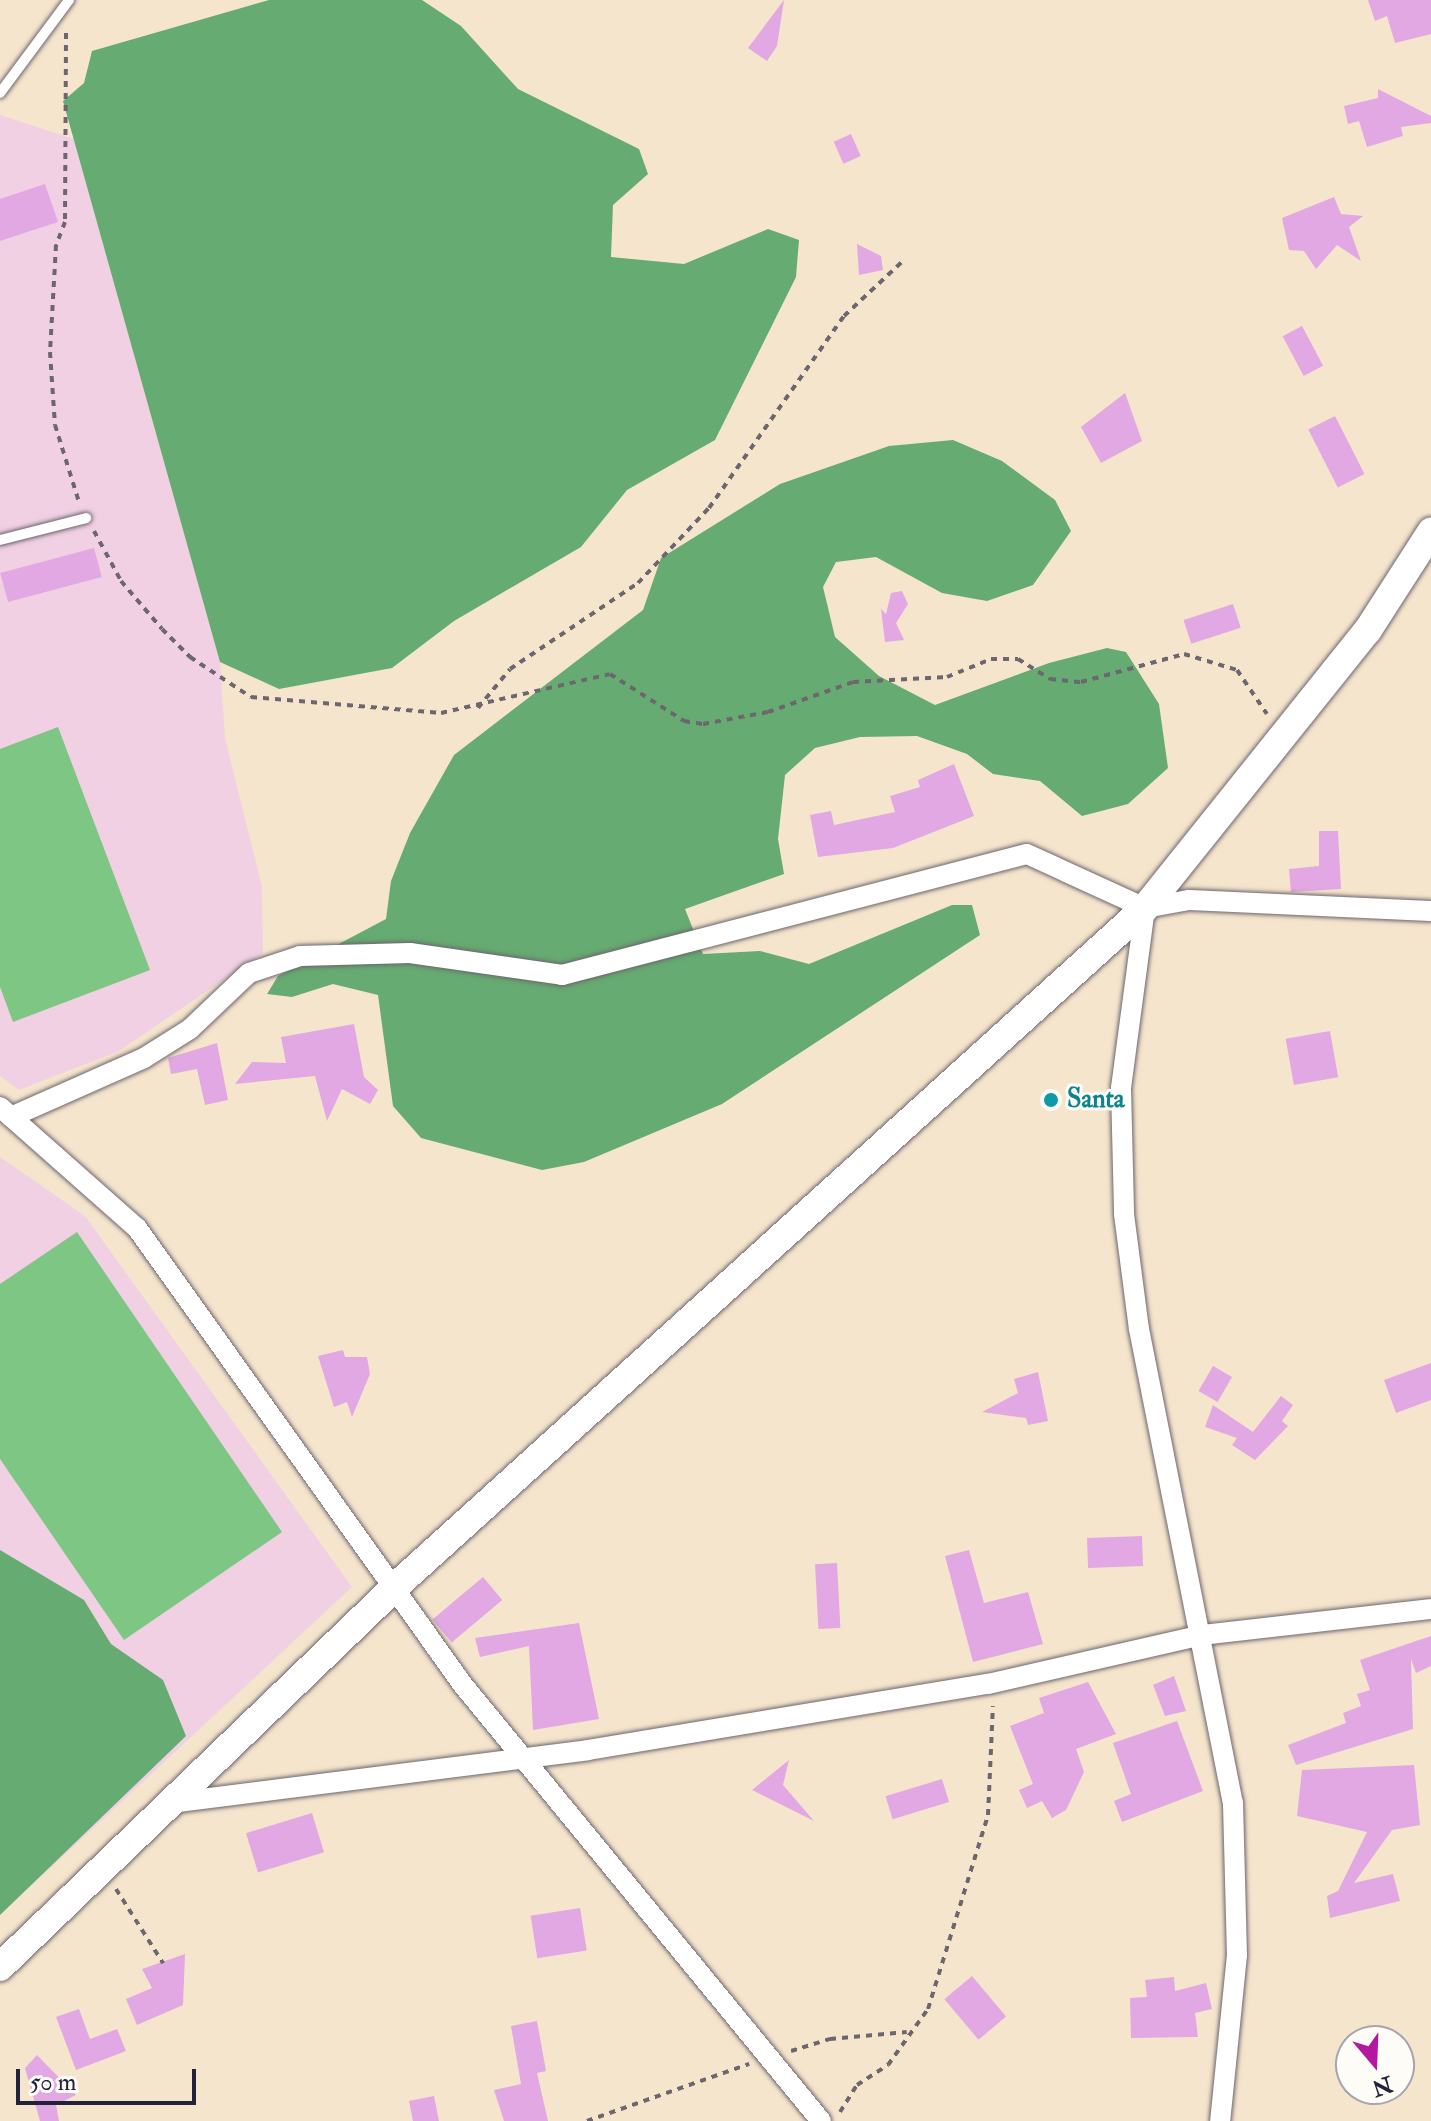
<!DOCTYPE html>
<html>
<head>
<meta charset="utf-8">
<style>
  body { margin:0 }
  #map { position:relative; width:1431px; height:2121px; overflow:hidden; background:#f6e5cd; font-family:"IM FELL Double Pica",serif }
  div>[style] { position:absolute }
  .built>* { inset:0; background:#f1d0e3 }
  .green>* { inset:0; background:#7ec683 }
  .forest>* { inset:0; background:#66ab71 }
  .building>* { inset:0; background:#e1a8e3; transform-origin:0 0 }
  .path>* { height:4px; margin-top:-2px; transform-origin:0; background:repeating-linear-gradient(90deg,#6c666e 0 6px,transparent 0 12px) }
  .roads { filter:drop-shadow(0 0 2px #6c666e) drop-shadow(0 0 2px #6c666e) }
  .lane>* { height:10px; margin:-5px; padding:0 5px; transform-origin:5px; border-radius:5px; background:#fff }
  .street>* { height:20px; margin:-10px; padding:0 10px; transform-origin:10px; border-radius:10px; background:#fff }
  .secondary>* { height:28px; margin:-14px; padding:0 14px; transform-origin:14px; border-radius:14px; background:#fff }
  .dots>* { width:22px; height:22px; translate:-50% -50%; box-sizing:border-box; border:4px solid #fdfcf7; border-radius:50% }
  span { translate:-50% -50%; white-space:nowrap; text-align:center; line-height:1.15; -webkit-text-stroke:6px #fdfcf7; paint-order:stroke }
  .culture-label { font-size:26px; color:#0d838f; font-weight:700 }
  .left { translate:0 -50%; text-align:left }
  .north { position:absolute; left:1335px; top:2025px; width:80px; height:80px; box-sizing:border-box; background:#fdfcf7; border:2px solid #a5a5ac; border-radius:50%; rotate:161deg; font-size:22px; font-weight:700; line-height:32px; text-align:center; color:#22223b }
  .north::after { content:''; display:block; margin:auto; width:28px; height:36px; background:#b5179e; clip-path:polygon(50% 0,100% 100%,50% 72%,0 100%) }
  .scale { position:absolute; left:16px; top:2069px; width:180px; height:36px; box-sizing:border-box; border:4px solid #22223b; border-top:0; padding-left:10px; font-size:24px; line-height:28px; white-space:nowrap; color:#22223b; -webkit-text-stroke:6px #fdfcf7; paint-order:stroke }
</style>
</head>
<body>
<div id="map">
  <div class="built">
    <div style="clip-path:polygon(0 115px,74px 139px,220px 662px,225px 738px,262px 887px,263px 953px,119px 1051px,19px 1090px,0 1076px)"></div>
    <div style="clip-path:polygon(0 1157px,85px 1216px,352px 1587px,0 1915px)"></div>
  </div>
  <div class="green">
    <div style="clip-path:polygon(58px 727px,150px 970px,13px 1022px,0 987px,0 749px)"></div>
    <div style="clip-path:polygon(77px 1232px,282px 1532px,124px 1640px,0 1459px,0 1284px)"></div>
  </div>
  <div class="forest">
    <div style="clip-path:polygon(269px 0,422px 0,461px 26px,518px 89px,639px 149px,648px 174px,613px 205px,611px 257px,684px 264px,768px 229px,799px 240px,796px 277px,715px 440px,627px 490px,581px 547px,454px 621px,392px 668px,279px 689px,220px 662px,63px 101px,84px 83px,92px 51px)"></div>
    <div style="clip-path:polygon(953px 440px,1002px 461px,1055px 500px,1071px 531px,1033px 585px,987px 601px,942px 593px,876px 557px,836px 562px,823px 587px,835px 637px,879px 676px,935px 705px,1049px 663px,1107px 648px,1126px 652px,1159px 704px,1168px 768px,1128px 804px,1082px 816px,1040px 781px,993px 774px,967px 754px,917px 736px,860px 737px,815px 748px,785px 775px,778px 839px,784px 874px,685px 909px,703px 954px,760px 951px,809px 964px,952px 905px,972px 905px,980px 935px,722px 1104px,584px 1162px,542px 1170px,421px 1138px,393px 1106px,378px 995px,333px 984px,292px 997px,267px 994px,278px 976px,386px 919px,391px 881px,410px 833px,454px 755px,643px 610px,661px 558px,780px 484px,889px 446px)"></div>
    <div style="clip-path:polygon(0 1550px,84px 1600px,111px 1644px,163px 1680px,186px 1736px,0 1915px)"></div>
  </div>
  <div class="building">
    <div style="clip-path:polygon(784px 0,777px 46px,767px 61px,748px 48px)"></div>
    <div style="clip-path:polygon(1368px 0,1431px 0,1431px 34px,1395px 43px,1387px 16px,1375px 21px)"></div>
    <div style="clip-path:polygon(1378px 89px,1431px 116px,1431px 123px,1401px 127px,1403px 136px,1367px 147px,1359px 121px,1348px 124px,1344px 106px,1378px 98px)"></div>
    <div style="left:851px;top:134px;width:24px;height:19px;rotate:66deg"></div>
    <div style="clip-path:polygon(45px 184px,58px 222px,0 241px,0 199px)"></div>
    <div style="clip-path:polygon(1334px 197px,1341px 214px,1363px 216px,1349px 227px,1361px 261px,1337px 245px,1316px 269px,1304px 251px,1289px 250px,1282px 218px)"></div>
    <div style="clip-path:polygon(857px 244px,881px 256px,883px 270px,859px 275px)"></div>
    <div style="left:1302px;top:326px;width:45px;height:22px;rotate:62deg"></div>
    <div style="clip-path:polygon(1125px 393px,1142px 441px,1101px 463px,1081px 427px)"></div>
    <div style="left:1335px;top:416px;width:65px;height:30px;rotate:63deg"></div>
    <div style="left:94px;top:548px;width:30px;height:97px;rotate:75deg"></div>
    <div style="clip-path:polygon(902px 591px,908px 604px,896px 623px,904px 640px,885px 642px,881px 609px,886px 614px,891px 593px)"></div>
    <div style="left:1233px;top:604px;width:25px;height:52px;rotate:72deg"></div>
    <div style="clip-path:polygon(954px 764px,974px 816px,893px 848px,818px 857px,810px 815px,831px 811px,834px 825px,895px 812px,890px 796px,920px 787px,918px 780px)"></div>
    <div style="clip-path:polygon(1319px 831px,1338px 831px,1341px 889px,1291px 892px,1289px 869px,1319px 866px)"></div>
    <div style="clip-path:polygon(354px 1024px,364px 1077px,378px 1090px,370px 1104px,342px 1089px,327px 1121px,315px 1076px,235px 1084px,252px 1062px,286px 1063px,281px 1037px)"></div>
    <div style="left:1330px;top:1031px;width:47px;height:45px;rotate:80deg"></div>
    <div style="clip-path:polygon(217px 1043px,228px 1100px,205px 1105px,197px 1069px,171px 1074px,168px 1058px)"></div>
    <div style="clip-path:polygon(343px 1350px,345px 1357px,367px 1357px,370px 1374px,352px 1417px,347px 1402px,334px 1407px,318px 1356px)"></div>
    <div style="clip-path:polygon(1431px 1363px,1431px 1400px,1396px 1413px,1384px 1380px)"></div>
    <div style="left:1213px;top:1366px;width:22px;height:29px;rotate:30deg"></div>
    <div style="clip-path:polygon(1038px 1372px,1048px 1421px,1028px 1425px,1026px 1418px,982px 1412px,1018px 1393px,1014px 1379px)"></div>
    <div style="clip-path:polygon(1281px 1396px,1293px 1405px,1282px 1421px,1288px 1426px,1255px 1460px,1232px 1445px,1237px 1438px,1205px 1427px,1213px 1405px,1253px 1432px)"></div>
    <div style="left:1142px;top:1536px;width:30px;height:55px;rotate:88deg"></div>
    <div style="clip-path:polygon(969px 1550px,984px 1603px,1028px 1592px,1043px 1644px,973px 1662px,945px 1556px)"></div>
    <div style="left:837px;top:1563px;width:65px;height:22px;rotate:87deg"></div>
    <div style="left:483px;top:1577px;width:30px;height:66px;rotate:50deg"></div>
    <div style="clip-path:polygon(579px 1623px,599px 1719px,533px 1730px,529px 1646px,480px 1657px,475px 1638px)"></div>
    <div style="clip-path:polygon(1431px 1636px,1431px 1666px,1416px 1673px,1411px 1659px,1413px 1729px,1296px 1765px,1288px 1745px,1346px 1723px,1343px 1713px,1361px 1706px,1357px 1694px,1370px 1690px,1360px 1660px)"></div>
    <div style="clip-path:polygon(1174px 1676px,1186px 1711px,1165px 1716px,1153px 1685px)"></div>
    <div style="clip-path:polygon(1088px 1682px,1116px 1734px,1076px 1749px,1084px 1772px,1066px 1810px,1052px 1818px,1042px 1801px,1027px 1808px,1019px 1790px,1033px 1784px,1010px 1726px,1044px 1713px,1039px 1698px)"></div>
    <div style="clip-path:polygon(1177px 1721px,1203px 1791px,1122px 1822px,1114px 1801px,1131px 1794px,1113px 1743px)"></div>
    <div style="clip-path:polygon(789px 1760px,783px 1785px,814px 1821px,752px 1790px)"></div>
    <div style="clip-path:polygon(1414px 1765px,1420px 1825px,1392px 1830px,1354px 1883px,1393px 1874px,1400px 1901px,1330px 1918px,1327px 1896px,1338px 1891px,1367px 1832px,1297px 1816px,1302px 1770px)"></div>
    <div style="left:942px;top:1779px;width:24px;height:59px;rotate:73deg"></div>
    <div style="left:312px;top:1813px;width:41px;height:69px;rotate:73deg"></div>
    <div style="left:580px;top:1908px;width:43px;height:50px;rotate:81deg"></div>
    <div style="clip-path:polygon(185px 1954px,183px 2005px,137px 2025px,126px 1999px,152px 1988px,142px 1969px)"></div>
    <div style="left:972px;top:1976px;width:53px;height:36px;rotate:50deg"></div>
    <div style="clip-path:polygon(1174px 1977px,1175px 1991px,1206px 1983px,1212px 2009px,1195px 2013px,1198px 2037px,1131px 2038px,1130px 1998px,1147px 1997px,1145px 1980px)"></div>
    <div style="clip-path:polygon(79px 2009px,90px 2039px,117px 2029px,126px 2051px,76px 2070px,56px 2017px)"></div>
    <div style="clip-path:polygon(537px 2021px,546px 2071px,537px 2073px,548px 2121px,504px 2121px,494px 2090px,521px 2084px,511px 2026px)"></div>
    <div style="clip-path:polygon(37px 2055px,76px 2095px,56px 2105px,59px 2121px,40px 2121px,25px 2068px)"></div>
    <div style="clip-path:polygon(434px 2096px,439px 2121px,413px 2121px,409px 2101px)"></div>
  </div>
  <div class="path">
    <div style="left:66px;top:33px;width:189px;rotate:90.3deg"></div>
    <div style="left:65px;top:222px;width:25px;rotate:111deg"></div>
    <div style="left:56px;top:245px;width:107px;rotate:93.2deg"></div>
    <div style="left:50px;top:352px;width:73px;rotate:86.1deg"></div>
    <div style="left:55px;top:425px;width:81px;rotate:72.7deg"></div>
    <div style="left:94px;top:531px;width:57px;rotate:61.6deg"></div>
    <div style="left:121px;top:581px;width:63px;rotate:49.5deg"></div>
    <div style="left:162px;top:629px;width:40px;rotate:45deg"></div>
    <div style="left:190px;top:657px;width:73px;rotate:33.3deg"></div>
    <div style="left:251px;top:697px;width:191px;rotate:4.8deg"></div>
    <div style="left:441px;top:713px;width:173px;rotate:-13deg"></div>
    <div style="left:610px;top:674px;width:88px;rotate:32.4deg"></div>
    <div style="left:684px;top:721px;width:19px;rotate:9deg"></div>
    <div style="left:703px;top:724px;width:66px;rotate:-10.5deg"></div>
    <div style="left:768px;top:712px;width:90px;rotate:-19.4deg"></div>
    <div style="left:853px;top:682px;width:94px;rotate:-3deg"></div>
    <div style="left:947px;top:677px;width:48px;rotate:-22.2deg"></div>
    <div style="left:991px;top:659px;width:27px"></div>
    <div style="left:1018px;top:659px;width:38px;rotate:32deg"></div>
    <div style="left:1050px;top:679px;width:31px;rotate:6deg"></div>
    <div style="left:1081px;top:682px;width:107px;rotate:-15.2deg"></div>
    <div style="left:1184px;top:654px;width:55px;rotate:16.8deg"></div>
    <div style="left:1237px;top:670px;width:53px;rotate:55.7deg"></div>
    <div style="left:478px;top:708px;width:50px;rotate:-50.6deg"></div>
    <div style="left:510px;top:669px;width:154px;rotate:-33.9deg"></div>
    <div style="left:638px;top:583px;width:103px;rotate:-46.6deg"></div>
    <div style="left:709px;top:508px;width:235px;rotate:-54.9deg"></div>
    <div style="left:844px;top:316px;width:82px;rotate:-43deg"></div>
    <div style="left:116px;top:1889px;width:88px;rotate:57.6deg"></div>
    <div style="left:791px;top:2051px;width:41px;rotate:-17.1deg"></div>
    <div style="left:830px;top:2039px;width:77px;rotate:-5.2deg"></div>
    <div style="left:840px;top:2112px;width:32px;rotate:-58deg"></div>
    <div style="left:857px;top:2085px;width:37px;rotate:-33deg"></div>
    <div style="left:888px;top:2065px;width:69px;rotate:-54.5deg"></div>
    <div style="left:928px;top:2009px;width:203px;rotate:-72.8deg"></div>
    <div style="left:988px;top:1815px;width:109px;rotate:-87.4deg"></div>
    <div style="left:587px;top:2121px;width:172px;rotate:-19.4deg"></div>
  </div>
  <div class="roads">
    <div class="lane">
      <div style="left:0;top:93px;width:116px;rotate:-53.4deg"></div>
      <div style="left:0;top:540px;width:89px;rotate:-14.3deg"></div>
    </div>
    <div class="street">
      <div style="left:1145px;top:908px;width:182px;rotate:97.6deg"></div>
      <div style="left:1121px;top:1088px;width:126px;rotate:88.6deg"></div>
      <div style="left:1124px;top:1214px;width:116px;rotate:82.6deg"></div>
      <div style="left:1139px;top:1329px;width:483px;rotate:78.8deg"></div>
      <div style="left:1233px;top:1803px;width:152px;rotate:88.5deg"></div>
      <div style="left:1237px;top:1955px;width:167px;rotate:95.8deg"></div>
      <div style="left:0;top:1107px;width:183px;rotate:41.5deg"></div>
      <div style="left:137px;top:1228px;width:561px;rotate:54.5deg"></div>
      <div style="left:463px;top:1685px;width:564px;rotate:50.61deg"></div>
      <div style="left:11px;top:1117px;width:145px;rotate:-23.9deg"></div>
      <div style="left:144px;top:1058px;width:54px;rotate:-32.2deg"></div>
      <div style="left:190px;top:1029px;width:81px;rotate:-43.5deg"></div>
      <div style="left:249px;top:973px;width:54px;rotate:-18.4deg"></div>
      <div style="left:300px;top:956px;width:110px;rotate:-1.6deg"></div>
      <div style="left:410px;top:953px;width:154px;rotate:8.2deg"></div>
      <div style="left:562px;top:975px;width:480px;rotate:-14.6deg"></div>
      <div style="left:1027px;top:854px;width:130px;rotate:24.6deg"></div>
      <div style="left:1145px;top:908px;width:45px;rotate:-10.3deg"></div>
      <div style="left:1189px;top:900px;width:242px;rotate:2.6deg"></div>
      <div style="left:178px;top:1802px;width:413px;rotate:-7.2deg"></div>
      <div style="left:588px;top:1750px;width:405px;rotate:-9.4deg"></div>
      <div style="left:988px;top:1684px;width:220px;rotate:-12.9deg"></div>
      <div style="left:1202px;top:1635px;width:230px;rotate:-6.5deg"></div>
    </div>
    <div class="secondary">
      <div style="left:0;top:1967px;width:550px;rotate:-43.89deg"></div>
      <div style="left:396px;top:1586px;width:1010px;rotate:-42.15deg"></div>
      <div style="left:1145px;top:908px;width:356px;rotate:-51.3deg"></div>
      <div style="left:1368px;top:630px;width:117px;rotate:-57.3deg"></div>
    </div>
  </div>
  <div class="dots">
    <div style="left:1051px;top:1100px;background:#0f9aa8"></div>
  </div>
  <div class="culture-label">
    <span class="left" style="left:1067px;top:1100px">Santa</span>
  </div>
  <div class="north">N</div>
  <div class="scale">50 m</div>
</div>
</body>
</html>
